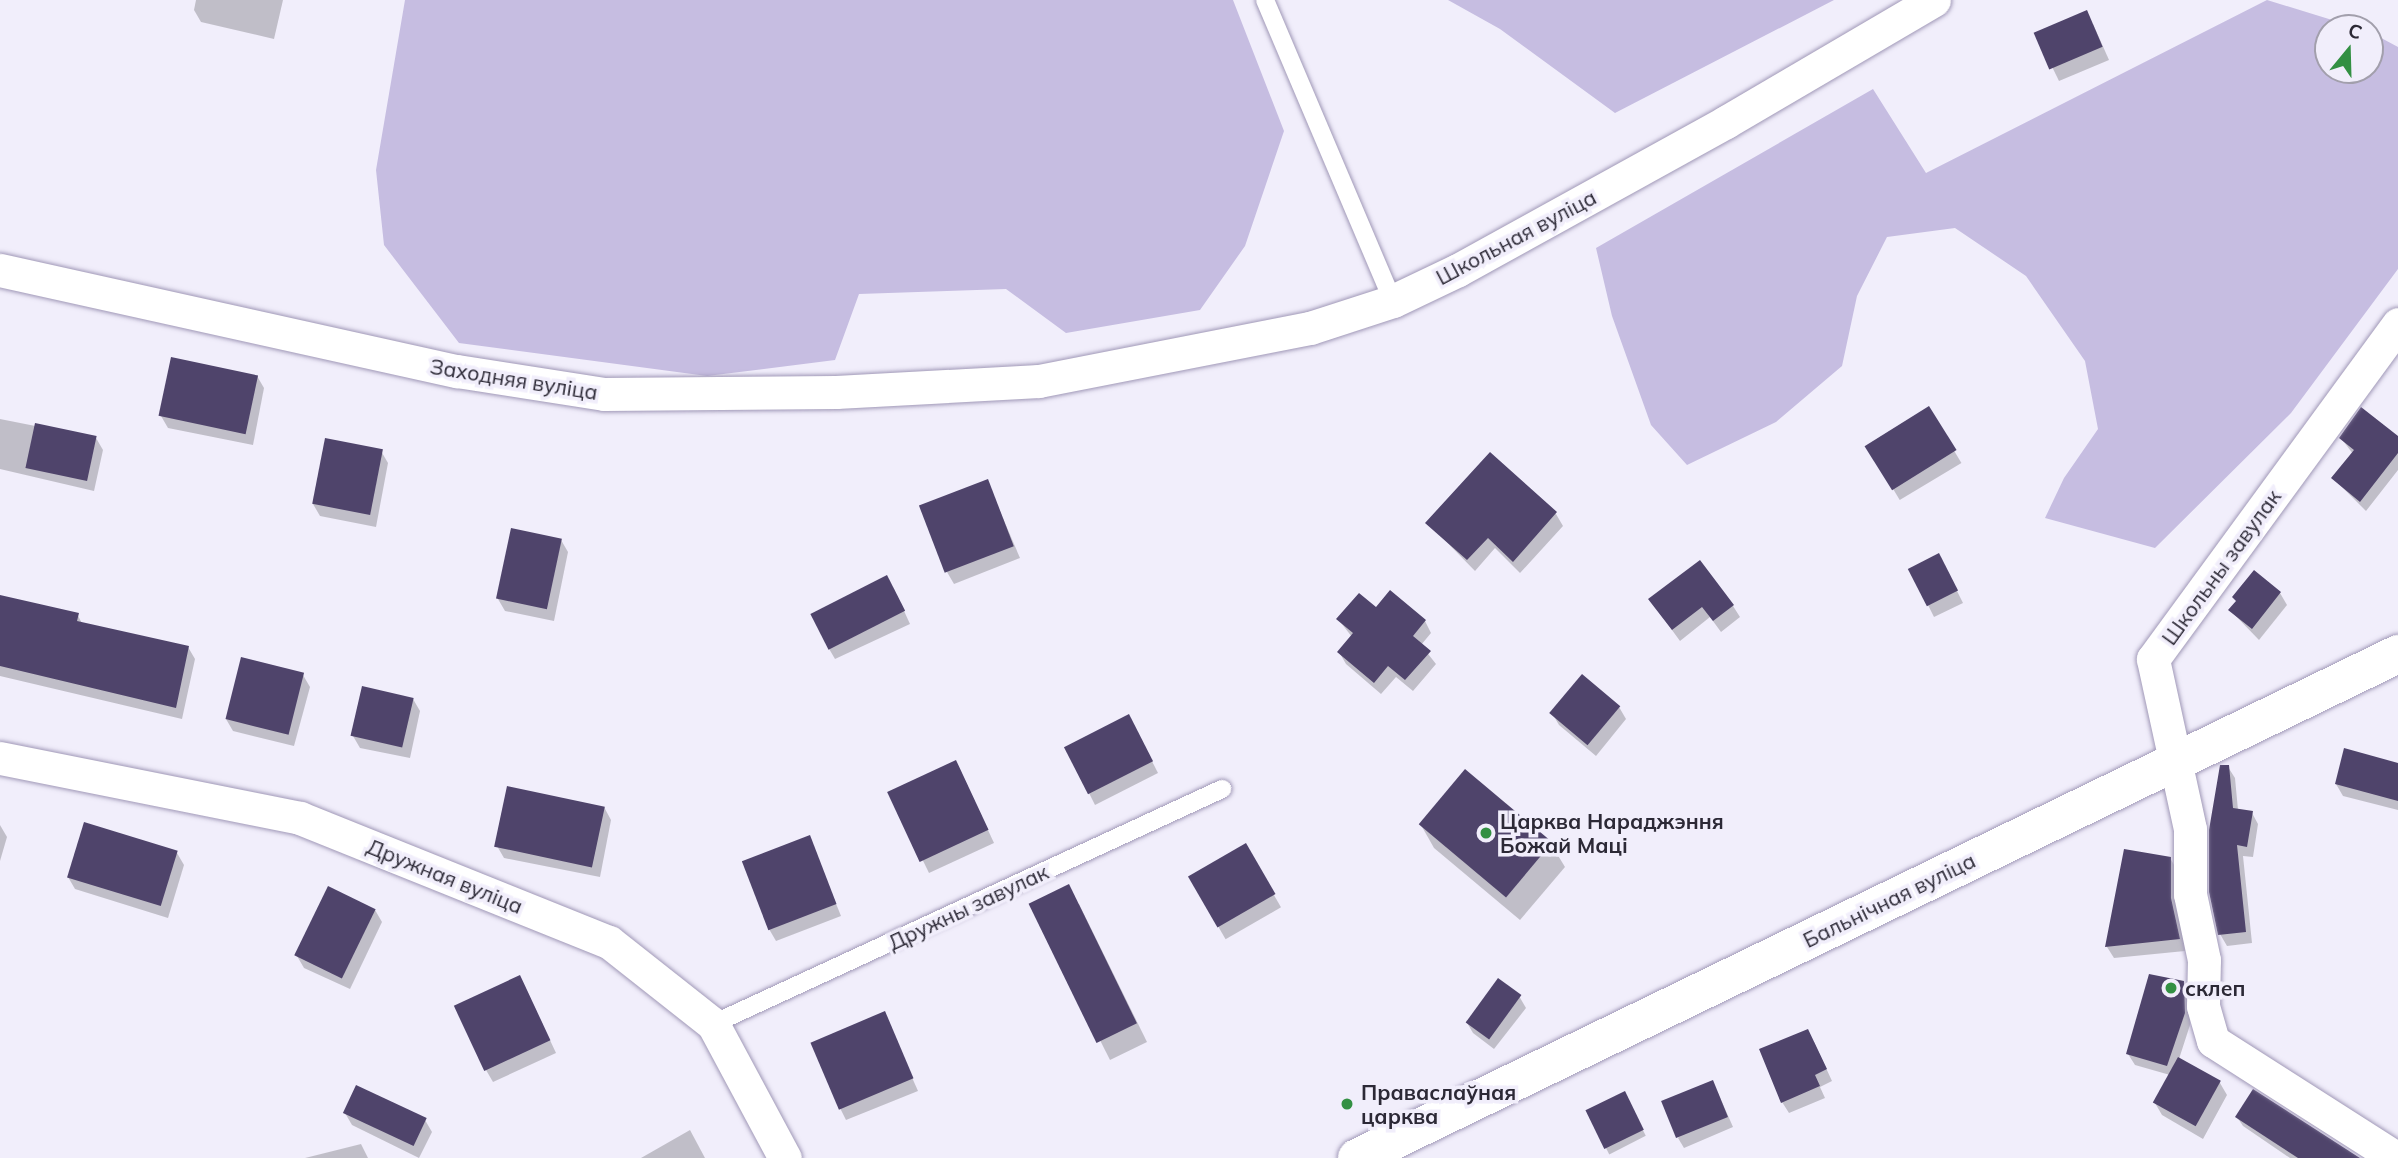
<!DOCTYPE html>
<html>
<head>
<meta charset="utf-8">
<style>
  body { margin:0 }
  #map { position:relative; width:2398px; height:1158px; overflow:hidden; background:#f1eefb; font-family:Mulish,sans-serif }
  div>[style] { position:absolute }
  .green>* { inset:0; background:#c6bde1 }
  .shadow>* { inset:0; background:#0003; transform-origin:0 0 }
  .building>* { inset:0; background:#4f446b; transform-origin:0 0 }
  .roads { filter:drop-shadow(0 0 2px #a098b7) drop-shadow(0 0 2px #a098b7) }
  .service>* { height:18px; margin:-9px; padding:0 9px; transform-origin:9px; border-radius:9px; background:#fff }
  .minor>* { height:33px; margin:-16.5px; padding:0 16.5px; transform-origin:16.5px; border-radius:16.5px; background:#fff }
  .tertiary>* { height:38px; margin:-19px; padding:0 19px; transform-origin:19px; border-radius:19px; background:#fff }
  .dots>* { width:19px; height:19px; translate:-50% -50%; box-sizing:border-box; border:4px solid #f1eefb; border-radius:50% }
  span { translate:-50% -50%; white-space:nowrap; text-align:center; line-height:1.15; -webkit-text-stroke:7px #f1eefb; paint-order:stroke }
  .street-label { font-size:21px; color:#2c2936 }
  .poi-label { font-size:21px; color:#2c2936; font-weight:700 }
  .left { translate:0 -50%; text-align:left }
  .north { position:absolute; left:2314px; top:14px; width:70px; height:70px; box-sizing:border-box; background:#f1eefb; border:2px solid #a29fac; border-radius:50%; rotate:19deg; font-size:19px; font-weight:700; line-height:28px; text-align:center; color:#2c2936 }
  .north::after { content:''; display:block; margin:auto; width:24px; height:32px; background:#339043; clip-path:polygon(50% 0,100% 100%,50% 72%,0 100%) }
</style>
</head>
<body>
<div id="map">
  <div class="green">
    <div style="clip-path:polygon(405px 0,1233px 0,1284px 131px,1245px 246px,1200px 310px,1066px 333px,1006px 289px,859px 294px,835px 360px,707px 376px,459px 343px,384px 245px,376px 170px)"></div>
    <div style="clip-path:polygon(1448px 0,1834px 0,1615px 113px,1500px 29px)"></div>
    <div style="clip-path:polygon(2267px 0,2358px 28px,2328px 28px,2328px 70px,2370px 70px,2370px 32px,2398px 47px,2398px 269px,2291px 413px,2155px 548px,2045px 518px,2064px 478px,2098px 429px,2085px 361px,2026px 276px,1955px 228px,1887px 237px,1857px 296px,1842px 366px,1776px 422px,1687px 465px,1651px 425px,1612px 316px,1596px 248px,1873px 89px,1926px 173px)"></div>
  </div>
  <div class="shadow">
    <div style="clip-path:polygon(196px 0,283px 0,274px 39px,201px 22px,194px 10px)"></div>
    <div style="clip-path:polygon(2093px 24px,2109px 60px,2059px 81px,2036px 34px)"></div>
    <div style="clip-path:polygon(257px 376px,264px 388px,253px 445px,168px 428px,161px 416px)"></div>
    <div style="left:1929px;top:409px;width:63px;height:72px;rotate:59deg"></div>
    <div style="clip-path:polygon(0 419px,96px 438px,103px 450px,94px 491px,0 469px)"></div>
    <div style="clip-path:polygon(2341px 438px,2398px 439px,2398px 470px,2366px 511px,2334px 479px,2353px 454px)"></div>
    <div style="clip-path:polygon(381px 451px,388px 463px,376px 527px,320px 516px,313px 504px)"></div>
    <div style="clip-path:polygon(1490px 454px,1556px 514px,1563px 526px,1520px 573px,1495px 548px,1475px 571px,1428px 523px)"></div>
    <div style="clip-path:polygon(987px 481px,1020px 558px,954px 584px,947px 572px)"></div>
    <div style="clip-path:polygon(561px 540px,568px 552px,554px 621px,505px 611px,498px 599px)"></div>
    <div style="clip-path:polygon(1945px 567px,1963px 603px,1934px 617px,1910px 569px)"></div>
    <div style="clip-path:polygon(894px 589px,910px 624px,835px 659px,828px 647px)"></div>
    <div style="clip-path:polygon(2280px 593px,2287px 605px,2259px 640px,2230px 610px)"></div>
    <div style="clip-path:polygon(0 596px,77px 614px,83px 625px,188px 647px,195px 659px,182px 719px,0 676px)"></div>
    <div style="clip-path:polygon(1650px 600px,1733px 606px,1740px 617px,1721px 632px,1710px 617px,1680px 641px)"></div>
    <div style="clip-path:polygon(1376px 609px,1425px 621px,1431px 633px,1421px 645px,1436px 664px,1413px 691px,1396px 677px,1381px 694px,1346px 664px,1339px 652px,1352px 637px,1338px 619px)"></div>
    <div style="clip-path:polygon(303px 675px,310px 687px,294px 746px,233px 731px,226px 719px)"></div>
    <div style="clip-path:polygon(413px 699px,420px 711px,410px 758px,360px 748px,353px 736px)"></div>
    <div style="clip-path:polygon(1619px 707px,1626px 719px,1596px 756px,1559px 725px,1552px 713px)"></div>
    <div style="clip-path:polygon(1135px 728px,1158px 773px,1095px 805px,1089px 793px)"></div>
    <div style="clip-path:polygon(2398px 765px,2398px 810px,2343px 796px,2336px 784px)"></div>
    <div style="clip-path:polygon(2228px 767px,2235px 778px,2238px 810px,2252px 813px,2258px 824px,2253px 857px,2243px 856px,2252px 943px,2227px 946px,2220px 934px)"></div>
    <div style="clip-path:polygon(962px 774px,994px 843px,929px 873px,890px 793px)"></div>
    <div style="clip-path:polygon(604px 807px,611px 820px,600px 877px,504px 858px,497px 846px)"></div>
    <div style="clip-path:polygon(0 825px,7px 837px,0 861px)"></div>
    <div style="clip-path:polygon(1421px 825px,1551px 844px,1565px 867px,1520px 920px,1434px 848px)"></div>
    <div style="clip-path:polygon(809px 837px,841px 916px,776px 941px,769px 929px)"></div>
    <div style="left:1245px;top:845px;width:72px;height:64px;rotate:60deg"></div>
    <div style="clip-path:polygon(2126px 851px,2170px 858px,2177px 870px,2185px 951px,2114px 958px,2107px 947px)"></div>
    <div style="clip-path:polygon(177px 853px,184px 865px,168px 918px,75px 889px,68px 877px)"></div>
    <div style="clip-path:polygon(1079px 904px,1147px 1042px,1110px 1060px,1032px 905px)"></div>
    <div style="clip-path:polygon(375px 910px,382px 922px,350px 989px,304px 968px,297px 956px)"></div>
    <div style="clip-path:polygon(2183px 983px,2190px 994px,2190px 1025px,2179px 1059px,2220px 1083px,2227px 1095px,2203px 1139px,2162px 1115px,2155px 1103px,2170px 1075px,2135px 1065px,2128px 1054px)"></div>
    <div style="clip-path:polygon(526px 989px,556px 1053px,493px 1082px,486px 1070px)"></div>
    <div style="clip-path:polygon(1519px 996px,1526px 1008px,1494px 1049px,1473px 1033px,1466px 1021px)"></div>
    <div style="clip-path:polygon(884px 1014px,918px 1091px,846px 1120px,840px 1108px)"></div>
    <div style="clip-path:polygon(1814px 1042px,1832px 1081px,1820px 1087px,1825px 1098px,1789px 1113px,1782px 1102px)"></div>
    <div style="left:1624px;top:1093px;width:48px;height:41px;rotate:63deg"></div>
    <div style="clip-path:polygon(1718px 1093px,1733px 1127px,1684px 1148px,1678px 1138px)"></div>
    <div style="clip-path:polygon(345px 1113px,425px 1120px,432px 1132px,419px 1158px,352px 1125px)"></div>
    <div style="clip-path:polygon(2237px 1117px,2357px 1158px,2290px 1158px,2243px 1126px)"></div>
    <div style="clip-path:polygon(690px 1130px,705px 1158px,641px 1158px)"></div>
    <div style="clip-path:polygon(361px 1144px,368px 1158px,305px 1158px)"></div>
  </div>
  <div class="building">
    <div style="left:2087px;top:10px;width:40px;height:58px;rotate:67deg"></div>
    <div style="left:171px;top:357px;width:89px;height:60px;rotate:12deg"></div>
    <div style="left:1929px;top:406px;width:52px;height:76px;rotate:58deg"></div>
    <div style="clip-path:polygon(2361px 407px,2398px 436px,2398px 453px,2360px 502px,2331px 478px,2354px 450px,2339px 438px)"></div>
    <div style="left:35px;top:423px;width:63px;height:46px;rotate:12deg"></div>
    <div style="left:325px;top:438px;width:59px;height:67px;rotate:11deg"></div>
    <div style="clip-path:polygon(1490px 452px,1557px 512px,1513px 562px,1488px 538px,1467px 560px,1425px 523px)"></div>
    <div style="left:988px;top:479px;width:72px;height:74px;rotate:69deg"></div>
    <div style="left:511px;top:528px;width:52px;height:72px;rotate:12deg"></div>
    <div style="left:1939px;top:553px;width:42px;height:35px;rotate:63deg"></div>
    <div style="clip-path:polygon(1700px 560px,1734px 605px,1713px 621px,1702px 607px,1672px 630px,1648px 599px)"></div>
    <div style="clip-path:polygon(2254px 570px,2281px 592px,2252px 629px,2228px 610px,2236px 601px,2232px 597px)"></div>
    <div style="left:887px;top:575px;width:40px;height:86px;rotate:63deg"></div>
    <div style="clip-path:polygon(1390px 590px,1426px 620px,1413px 636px,1431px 651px,1405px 680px,1388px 666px,1374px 683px,1337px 652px,1353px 633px,1336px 619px,1359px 593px,1376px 607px)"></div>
    <div style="clip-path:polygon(0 595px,79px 613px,77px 621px,189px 646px,176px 708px,0 666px)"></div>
    <div style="left:241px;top:657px;width:65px;height:64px;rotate:14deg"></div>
    <div style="left:1582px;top:674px;width:50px;height:51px;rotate:40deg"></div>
    <div style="left:362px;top:686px;width:53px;height:51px;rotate:13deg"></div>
    <div style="left:1129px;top:714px;width:53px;height:73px;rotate:63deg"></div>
    <div style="clip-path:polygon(2344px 748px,2398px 763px,2398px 801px,2335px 784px)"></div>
    <div style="left:956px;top:760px;width:77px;height:76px;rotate:65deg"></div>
    <div style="clip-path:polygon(2220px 765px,2229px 765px,2233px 808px,2253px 811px,2247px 847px,2237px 845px,2246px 932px,2218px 935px,2209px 892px,2209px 830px)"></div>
    <div style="left:1465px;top:769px;width:114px;height:72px;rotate:40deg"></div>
    <div style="left:507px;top:786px;width:100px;height:62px;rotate:12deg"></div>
    <div style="left:84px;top:822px;width:98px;height:58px;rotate:17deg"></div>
    <div style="left:810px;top:835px;width:74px;height:73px;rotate:69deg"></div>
    <div style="left:1246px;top:843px;width:59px;height:67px;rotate:60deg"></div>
    <div style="clip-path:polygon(2124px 849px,2171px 857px,2171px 898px,2180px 939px,2105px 947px)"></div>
    <div style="left:1069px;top:884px;width:155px;height:45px;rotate:64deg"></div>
    <div style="left:328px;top:886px;width:53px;height:77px;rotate:26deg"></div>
    <div style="clip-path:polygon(2149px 974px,2184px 981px,2185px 1013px,2167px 1066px,2126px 1054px)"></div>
    <div style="left:520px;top:975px;width:72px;height:73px;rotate:65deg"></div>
    <div style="left:1498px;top:978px;width:29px;height:55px;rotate:36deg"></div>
    <div style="left:885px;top:1011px;width:73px;height:81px;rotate:67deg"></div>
    <div style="clip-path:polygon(1808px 1029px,1827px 1069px,1815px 1075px,1820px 1086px,1781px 1103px,1759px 1049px)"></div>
    <div style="left:2178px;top:1057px;width:49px;height:52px;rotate:29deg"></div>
    <div style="left:1713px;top:1080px;width:40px;height:56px;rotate:68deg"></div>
    <div style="left:356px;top:1085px;width:78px;height:31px;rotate:25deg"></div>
    <div style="clip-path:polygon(2253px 1089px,2360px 1158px,2298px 1158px,2235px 1117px)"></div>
    <div style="left:1625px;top:1091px;width:43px;height:44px;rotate:64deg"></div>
  </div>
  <div class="roads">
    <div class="service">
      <div style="left:1265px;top:0;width:327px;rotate:67deg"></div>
      <div style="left:713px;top:1024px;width:561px;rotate:-24.78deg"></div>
    </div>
    <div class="minor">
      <div style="left:0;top:270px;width:468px;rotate:12.5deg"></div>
      <div style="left:457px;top:371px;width:149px;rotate:8.9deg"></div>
      <div style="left:604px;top:394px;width:232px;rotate:-0.5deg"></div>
      <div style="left:836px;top:392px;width:203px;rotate:-3.1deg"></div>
      <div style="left:1039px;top:381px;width:276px;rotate:-11.1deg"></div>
      <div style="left:1310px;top:328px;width:87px;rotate:-18deg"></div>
      <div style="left:1393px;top:301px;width:72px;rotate:-25.5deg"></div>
      <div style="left:1458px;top:270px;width:306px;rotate:-28.9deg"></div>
      <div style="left:1726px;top:122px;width:241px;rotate:-30.4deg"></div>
      <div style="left:0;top:758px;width:306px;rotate:11.3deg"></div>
      <div style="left:300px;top:818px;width:333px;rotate:21.9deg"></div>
      <div style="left:609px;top:942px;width:132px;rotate:38.3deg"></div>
      <div style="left:713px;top:1024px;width:152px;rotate:61.8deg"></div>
      <div style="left:2396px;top:1158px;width:217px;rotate:-147.4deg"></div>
      <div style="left:2213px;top:1041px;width:36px;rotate:-106deg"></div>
      <div style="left:2203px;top:1006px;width:46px;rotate:-88.8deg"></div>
      <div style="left:2204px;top:960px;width:67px;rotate:-102deg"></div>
      <div style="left:2190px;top:894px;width:65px;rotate:-90deg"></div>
      <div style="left:2190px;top:829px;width:174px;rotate:-102.3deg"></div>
      <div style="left:2153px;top:659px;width:415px;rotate:-53.8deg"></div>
    </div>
    <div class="tertiary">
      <div style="left:1357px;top:1158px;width:1157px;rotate:-25.83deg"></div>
    </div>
  </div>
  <div class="dots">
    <div style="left:1486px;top:833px;background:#339043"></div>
    <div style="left:2171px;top:988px;background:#339043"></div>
    <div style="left:1347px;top:1104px;background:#339043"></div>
  </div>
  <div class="street-label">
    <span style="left:1516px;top:237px;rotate:-28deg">Школьная вуліца</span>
    <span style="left:514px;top:379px;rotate:9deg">Заходняя вуліца</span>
    <span style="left:2221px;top:567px;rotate:-54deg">Школьны завулак</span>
    <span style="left:445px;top:876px;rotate:22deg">Дружная вуліца</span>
    <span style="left:1889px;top:900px;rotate:-26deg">Бальнічная вуліца</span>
    <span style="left:968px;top:907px;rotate:-25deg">Дружны завулак</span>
  </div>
  <div class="poi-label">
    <span class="left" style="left:1500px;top:833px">Царква Нараджэння<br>Божай Маці</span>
    <span class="left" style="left:2185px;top:988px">склеп</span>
    <span class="left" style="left:1361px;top:1104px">Праваслаўная<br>царква</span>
  </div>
  <div class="north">С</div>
</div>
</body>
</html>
